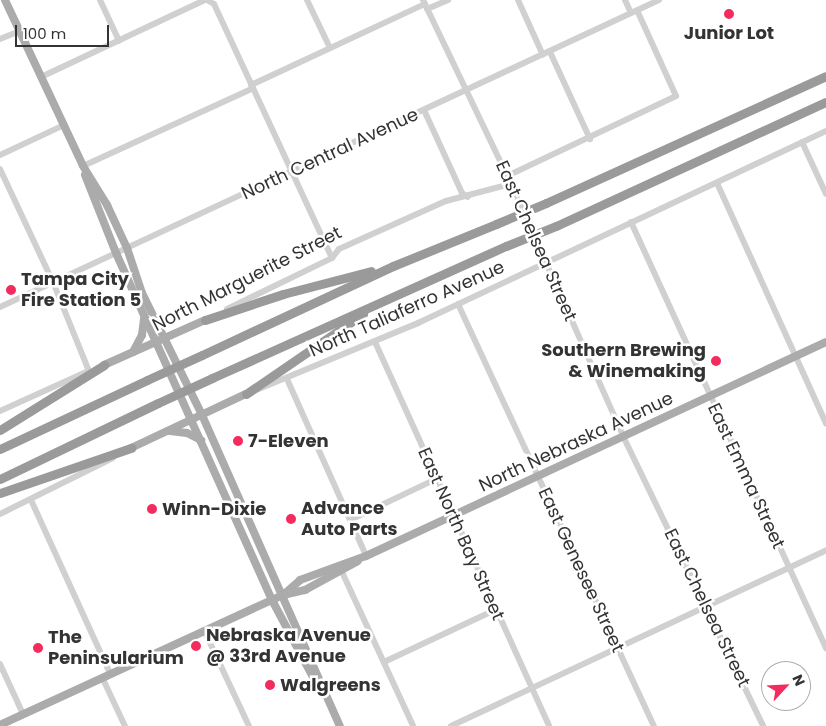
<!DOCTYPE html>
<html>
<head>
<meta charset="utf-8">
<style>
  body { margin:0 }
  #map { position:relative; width:826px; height:726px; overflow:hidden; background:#fff; font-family:Poppins,sans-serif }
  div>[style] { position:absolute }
  .minor>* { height:6px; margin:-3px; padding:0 3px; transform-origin:3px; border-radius:3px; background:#d0d0d0 }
  .major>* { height:8px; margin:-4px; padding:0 4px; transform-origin:4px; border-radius:4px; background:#ababab }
  .highway>* { height:9px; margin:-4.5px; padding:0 4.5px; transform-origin:4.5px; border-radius:4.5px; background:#9a9a9a }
  .highway-bridge>* { height:9px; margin:-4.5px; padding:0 4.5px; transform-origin:4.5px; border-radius:4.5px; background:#9a9a9a }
  .dots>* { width:14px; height:14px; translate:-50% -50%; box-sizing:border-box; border:2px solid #fff; border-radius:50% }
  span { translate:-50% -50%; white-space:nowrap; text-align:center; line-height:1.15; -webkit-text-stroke:5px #fff; paint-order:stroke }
  .poi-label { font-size:18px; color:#333; font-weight:700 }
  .left { translate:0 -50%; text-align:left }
  .right { translate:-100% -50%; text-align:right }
  .street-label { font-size:18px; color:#333 }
  .north { position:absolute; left:761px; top:661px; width:50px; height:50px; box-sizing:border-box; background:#fff; border:1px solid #adadad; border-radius:50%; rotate:65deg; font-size:14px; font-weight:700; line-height:20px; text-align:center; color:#333 }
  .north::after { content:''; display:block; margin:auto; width:18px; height:22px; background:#f42b5d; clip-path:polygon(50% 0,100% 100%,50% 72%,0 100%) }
  .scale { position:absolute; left:15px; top:25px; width:94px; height:22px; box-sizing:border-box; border:2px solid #333; border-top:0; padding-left:6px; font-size:15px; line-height:18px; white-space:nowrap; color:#333; -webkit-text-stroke:4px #fff; paint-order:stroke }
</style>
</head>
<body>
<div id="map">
  <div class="minor">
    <div style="left:100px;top:0;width:45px;rotate:65.1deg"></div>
    <div style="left:207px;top:0;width:8px;rotate:30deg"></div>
    <div style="left:214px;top:4px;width:280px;rotate:65.1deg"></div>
    <div style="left:307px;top:0;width:53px;rotate:64.4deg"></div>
    <div style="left:423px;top:0;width:204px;rotate:64.4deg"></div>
    <div style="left:511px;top:184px;width:276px;rotate:66deg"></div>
    <div style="left:623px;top:436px;width:322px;rotate:64.2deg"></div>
    <div style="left:518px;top:0;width:60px;rotate:65.6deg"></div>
    <div style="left:625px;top:0;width:14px;rotate:65deg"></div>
    <div style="left:427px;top:9px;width:23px;rotate:-23deg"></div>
    <div style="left:0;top:39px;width:22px;rotate:-22deg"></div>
    <div style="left:550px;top:52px;width:96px;rotate:65.3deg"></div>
    <div style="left:41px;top:77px;width:181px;rotate:-25.2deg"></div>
    <div style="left:251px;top:85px;width:192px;rotate:-25deg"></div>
    <div style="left:424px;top:110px;width:91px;rotate:65.4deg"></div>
    <div style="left:462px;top:193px;width:7px;rotate:34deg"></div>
    <div style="left:802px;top:142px;width:57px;rotate:65.2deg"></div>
    <div style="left:0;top:155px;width:71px;rotate:-25.1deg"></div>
    <div style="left:83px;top:166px;width:187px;rotate:-24.6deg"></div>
    <div style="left:0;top:169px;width:125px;rotate:64.9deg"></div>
    <div style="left:53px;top:282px;width:96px;rotate:68deg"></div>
    <div style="left:507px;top:176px;width:187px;rotate:-25.3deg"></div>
    <div style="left:676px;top:96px;width:94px;rotate:-114.4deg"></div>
    <div style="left:717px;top:183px;width:264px;rotate:65.6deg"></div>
    <div style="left:631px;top:222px;width:469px;rotate:65.4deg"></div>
    <div style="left:458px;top:304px;width:465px;rotate:65.1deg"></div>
    <div style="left:0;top:307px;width:727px;rotate:-24.98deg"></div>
    <div style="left:227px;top:309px;width:117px;rotate:-25.9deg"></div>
    <div style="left:332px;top:258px;width:11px;rotate:-52deg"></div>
    <div style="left:339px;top:249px;width:117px;rotate:-24.2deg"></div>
    <div style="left:446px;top:201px;width:67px;rotate:-14.7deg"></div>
    <div style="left:375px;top:342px;width:422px;rotate:65.6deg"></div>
    <div style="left:287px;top:379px;width:194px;rotate:65.9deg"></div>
    <div style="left:254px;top:391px;width:178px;rotate:-22.5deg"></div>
    <div style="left:418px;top:323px;width:451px;rotate:-25.2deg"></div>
    <div style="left:0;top:411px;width:97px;rotate:-24.4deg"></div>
    <div style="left:31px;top:500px;width:190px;rotate:65.5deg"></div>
    <div style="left:0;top:514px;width:126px;rotate:-26.4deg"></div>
    <div style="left:350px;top:520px;width:95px;rotate:-25.5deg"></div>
    <div style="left:342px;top:572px;width:170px;rotate:65.2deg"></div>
    <div style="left:204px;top:630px;width:106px;rotate:64.9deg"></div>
    <div style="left:384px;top:662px;width:123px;rotate:-25.1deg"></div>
    <div style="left:0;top:664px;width:55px;rotate:65.3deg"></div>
    <div style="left:102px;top:677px;width:54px;rotate:64.9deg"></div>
    <div style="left:451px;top:726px;width:414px;rotate:-25.1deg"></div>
  </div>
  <div class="major">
    <div style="left:5px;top:0;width:183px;rotate:64.8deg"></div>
    <div style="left:83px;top:166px;width:46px;rotate:58.4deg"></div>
    <div style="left:107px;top:205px;width:47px;rotate:65.1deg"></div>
    <div style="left:127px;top:248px;width:47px;rotate:71.6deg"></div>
    <div style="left:142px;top:293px;width:136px;rotate:63.8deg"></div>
    <div style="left:202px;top:415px;width:340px;rotate:66.1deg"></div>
    <div style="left:85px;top:175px;width:84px;rotate:68.3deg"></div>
    <div style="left:116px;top:253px;width:380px;rotate:65.8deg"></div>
    <div style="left:272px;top:600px;width:106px;rotate:62deg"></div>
    <div style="left:133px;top:352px;width:19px;rotate:-62deg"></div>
    <div style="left:142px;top:335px;width:17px;rotate:-83deg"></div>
    <div style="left:104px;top:365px;width:111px;rotate:-24deg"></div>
    <div style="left:170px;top:431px;width:17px;rotate:7deg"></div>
    <div style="left:187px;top:433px;width:16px;rotate:27deg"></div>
    <div style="left:131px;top:448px;width:127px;rotate:-25.2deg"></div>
    <div style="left:283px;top:595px;width:23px;rotate:-41deg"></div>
    <div style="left:300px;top:580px;width:70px;rotate:-20deg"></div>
    <div style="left:366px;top:556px;width:507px;rotate:-24.95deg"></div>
    <div style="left:0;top:725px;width:311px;rotate:-24.7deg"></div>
    <div style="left:283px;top:595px;width:23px;rotate:-13deg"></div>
    <div style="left:305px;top:590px;width:60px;rotate:-28.7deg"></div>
  </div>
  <div class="highway">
    <div style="left:546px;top:203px;width:307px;rotate:-24.4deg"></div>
    <div style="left:556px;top:226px;width:297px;rotate:-24.7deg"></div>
    <div style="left:205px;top:320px;width:82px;rotate:-18.4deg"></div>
    <div style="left:283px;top:294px;width:91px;rotate:-14.6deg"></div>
    <div style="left:202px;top:355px;width:211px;rotate:-25deg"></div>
    <div style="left:393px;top:266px;width:111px;rotate:-22.2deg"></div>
    <div style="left:212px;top:378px;width:322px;rotate:-24.2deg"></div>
    <div style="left:246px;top:394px;width:142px;rotate:-34.4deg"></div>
    <div style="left:0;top:430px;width:123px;rotate:-32deg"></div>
    <div style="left:0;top:449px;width:162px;rotate:-25.1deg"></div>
    <div style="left:0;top:479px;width:175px;rotate:-25.7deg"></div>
    <div style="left:0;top:493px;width:139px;rotate:-19deg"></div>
  </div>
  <div class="highway-bridge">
    <div style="left:496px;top:224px;width:54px;rotate:-22.8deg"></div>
    <div style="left:506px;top:246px;width:54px;rotate:-21.8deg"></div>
    <div style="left:147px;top:380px;width:60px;rotate:-24.4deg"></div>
    <div style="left:158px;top:403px;width:60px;rotate:-24.8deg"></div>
  </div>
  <div class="dots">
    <div style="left:729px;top:14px;background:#f42b5d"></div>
    <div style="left:11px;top:290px;background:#f42b5d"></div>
    <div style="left:716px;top:361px;background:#f42b5d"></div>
    <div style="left:238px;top:441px;background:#f42b5d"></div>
    <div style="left:152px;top:509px;background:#f42b5d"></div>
    <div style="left:291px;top:519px;background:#f42b5d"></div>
    <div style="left:196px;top:646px;background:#f42b5d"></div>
    <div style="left:38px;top:648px;background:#f42b5d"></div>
    <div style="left:270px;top:685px;background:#f42b5d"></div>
  </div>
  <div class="poi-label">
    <span style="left:729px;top:33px">Junior Lot</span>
    <span class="left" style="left:21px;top:290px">Tampa City<br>Fire Station 5</span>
    <span class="right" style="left:706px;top:361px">Southern Brewing<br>&amp; Winemaking</span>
    <span class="left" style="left:248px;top:441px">7-Eleven</span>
    <span class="left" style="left:162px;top:509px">Winn-Dixie</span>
    <span class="left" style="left:301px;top:519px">Advance<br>Auto Parts</span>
    <span class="left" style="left:206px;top:646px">Nebraska Avenue<br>@ 33rd Avenue</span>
    <span class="left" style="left:48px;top:648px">The<br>Peninsularium</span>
    <span class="left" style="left:280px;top:685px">Walgreens</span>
  </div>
  <div class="street-label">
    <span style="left:330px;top:154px;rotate:-25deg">North Central Avenue</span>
    <span style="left:536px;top:241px;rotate:66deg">East Chelsea Street</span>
    <span style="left:247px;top:279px;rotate:-27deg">North Marguerite Street</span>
    <span style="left:407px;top:309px;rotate:-24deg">North Taliaferro Avenue</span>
    <span style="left:576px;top:442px;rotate:-25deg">North Nebraska Avenue</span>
    <span style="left:746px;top:476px;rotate:65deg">East Emma Street</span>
    <span style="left:461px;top:534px;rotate:66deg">East North Bay Street</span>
    <span style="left:581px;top:570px;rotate:65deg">East Genesee Street</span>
    <span style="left:707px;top:608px;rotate:64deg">East Chelsea Street</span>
  </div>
  <div class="north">N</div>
  <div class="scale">100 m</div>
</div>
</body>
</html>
